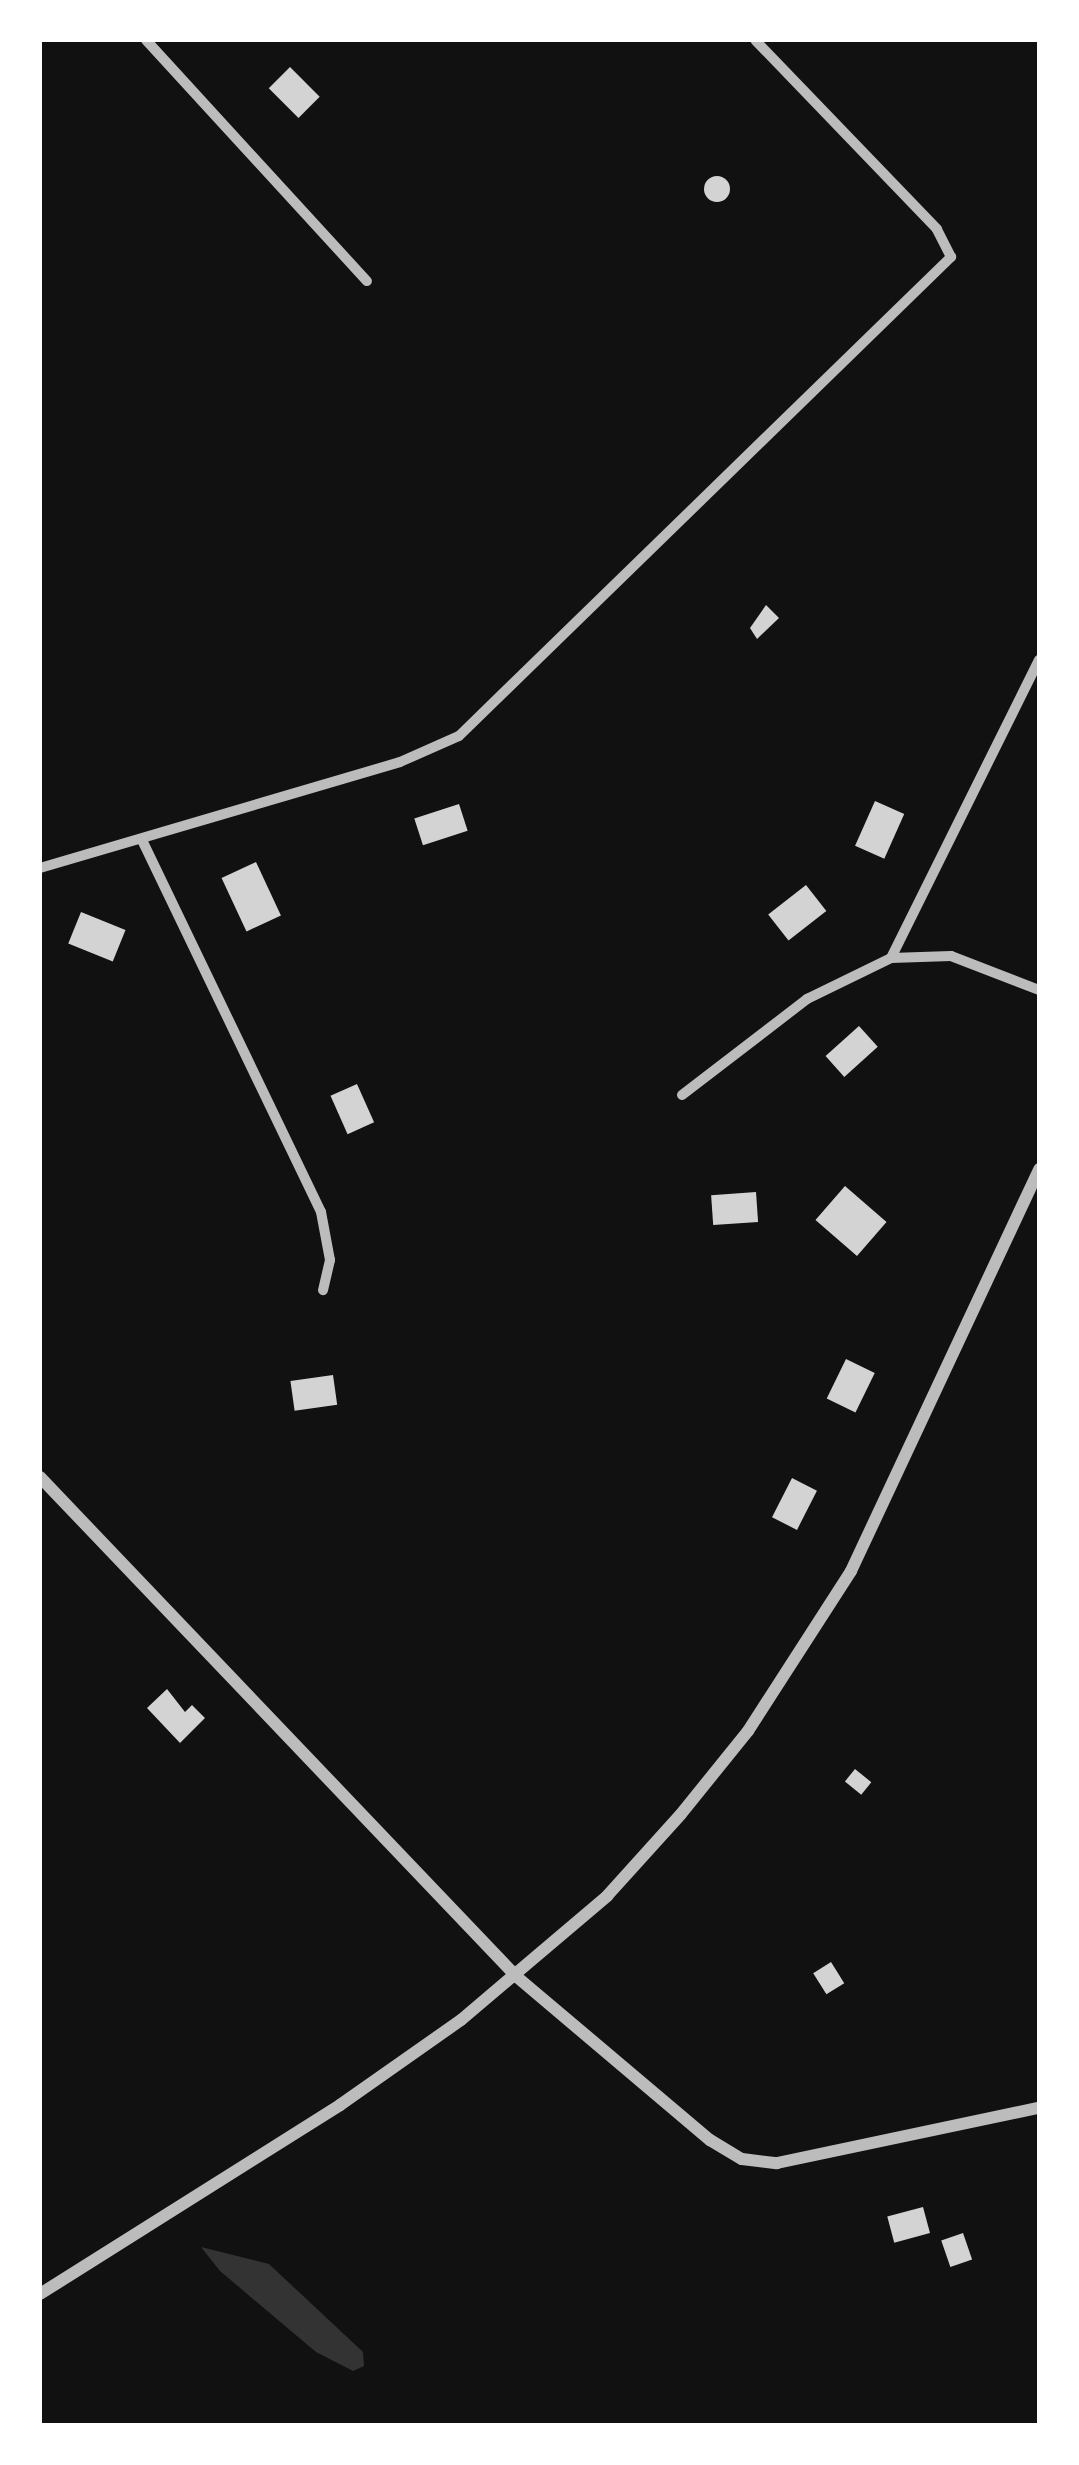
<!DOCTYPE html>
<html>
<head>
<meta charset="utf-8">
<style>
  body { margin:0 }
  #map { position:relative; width:1079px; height:2465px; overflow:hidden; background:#111; font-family:"Times New Roman",serif }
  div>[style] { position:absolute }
  .water>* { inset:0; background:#333 }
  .building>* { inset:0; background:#d3d3d3; transform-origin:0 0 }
  .round { border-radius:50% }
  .minor>* { height:10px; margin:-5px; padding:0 5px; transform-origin:5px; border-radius:5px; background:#bcbcbc }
  .tertiary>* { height:12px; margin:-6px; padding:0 6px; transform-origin:6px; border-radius:6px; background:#bcbcbc }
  span { translate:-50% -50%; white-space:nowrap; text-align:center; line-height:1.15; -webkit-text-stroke:10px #fff; paint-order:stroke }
  .frame { position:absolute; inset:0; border:42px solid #fff; pointer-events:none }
</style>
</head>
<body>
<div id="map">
  <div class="water">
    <div style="clip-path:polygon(201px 2247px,269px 2264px,363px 2352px,364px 2366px,353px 2371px,316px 2352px,220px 2271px)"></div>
  </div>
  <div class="building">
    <div style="left:290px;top:67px;width:42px;height:30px;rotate:45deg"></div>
    <div class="round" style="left:704px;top:176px;width:26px;height:26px"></div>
    <div style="clip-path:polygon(766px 605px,779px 618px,757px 639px,750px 628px)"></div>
    <div style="left:875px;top:801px;width:32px;height:49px;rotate:24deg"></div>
    <div style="left:459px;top:804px;width:28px;height:47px;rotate:72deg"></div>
    <div style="left:256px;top:862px;width:59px;height:38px;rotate:65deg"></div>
    <div style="left:806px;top:885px;width:33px;height:48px;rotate:52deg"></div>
    <div style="left:81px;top:912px;width:48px;height:34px;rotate:22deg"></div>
    <div style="left:859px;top:1026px;width:28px;height:45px;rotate:48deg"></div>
    <div style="left:357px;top:1084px;width:42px;height:29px;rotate:66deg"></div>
    <div style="left:845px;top:1186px;width:55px;height:45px;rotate:41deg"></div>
    <div style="left:756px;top:1192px;width:30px;height:45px;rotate:86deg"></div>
    <div style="left:846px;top:1359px;width:32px;height:44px;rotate:26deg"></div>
    <div style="left:333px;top:1375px;width:30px;height:43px;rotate:82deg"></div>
    <div style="left:792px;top:1478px;width:28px;height:44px;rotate:27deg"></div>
    <div style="clip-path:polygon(167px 1689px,185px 1712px,192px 1705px,205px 1718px,180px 1743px,147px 1708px)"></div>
    <div style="left:855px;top:1769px;width:21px;height:16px;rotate:39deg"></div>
    <div style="left:831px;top:1962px;width:25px;height:21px;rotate:58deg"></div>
    <div style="left:923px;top:2207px;width:27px;height:37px;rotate:75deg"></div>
    <div style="left:963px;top:2233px;width:28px;height:23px;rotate:71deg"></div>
  </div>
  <div class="minor">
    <div style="left:146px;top:40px;width:327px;rotate:47.5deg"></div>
    <div style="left:142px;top:840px;width:413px;rotate:64.3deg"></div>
    <div style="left:321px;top:1212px;width:49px;rotate:79.4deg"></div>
    <div style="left:330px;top:1260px;width:31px;rotate:103deg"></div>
    <div style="left:40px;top:868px;width:375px;rotate:-16.4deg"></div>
    <div style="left:400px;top:762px;width:64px;rotate:-23.8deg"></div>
    <div style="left:459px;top:736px;width:687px;rotate:-44.23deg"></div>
    <div style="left:951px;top:257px;width:31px;rotate:-117deg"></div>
    <div style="left:937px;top:229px;width:262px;rotate:-133.9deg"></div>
    <div style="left:891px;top:958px;width:333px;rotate:-63.6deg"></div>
    <div style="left:682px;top:1095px;width:158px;rotate:-37.5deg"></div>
    <div style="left:807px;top:999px;width:93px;rotate:-26deg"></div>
    <div style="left:891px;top:958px;width:60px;rotate:-1.9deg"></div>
    <div style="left:951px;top:956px;width:94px;rotate:21.1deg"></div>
  </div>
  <div class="tertiary">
    <div style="left:40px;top:1477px;width:691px;rotate:46.35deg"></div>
    <div style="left:517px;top:1977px;width:253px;rotate:40.2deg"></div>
    <div style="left:710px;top:2140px;width:37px;rotate:31deg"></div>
    <div style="left:742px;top:2159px;width:35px;rotate:7deg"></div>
    <div style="left:777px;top:2163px;width:268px;rotate:-11.9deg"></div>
    <div style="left:40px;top:2294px;width:355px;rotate:-32.2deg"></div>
    <div style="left:340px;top:2105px;width:148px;rotate:-35.1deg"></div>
    <div style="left:461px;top:2020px;width:192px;rotate:-40.3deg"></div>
    <div style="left:607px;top:1896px;width:110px;rotate:-47.9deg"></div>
    <div style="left:681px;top:1814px;width:107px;rotate:-51.1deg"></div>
    <div style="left:748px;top:1731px;width:190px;rotate:-57.2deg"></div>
    <div style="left:851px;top:1571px;width:444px;rotate:-64.9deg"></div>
  </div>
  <div class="frame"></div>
</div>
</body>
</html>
